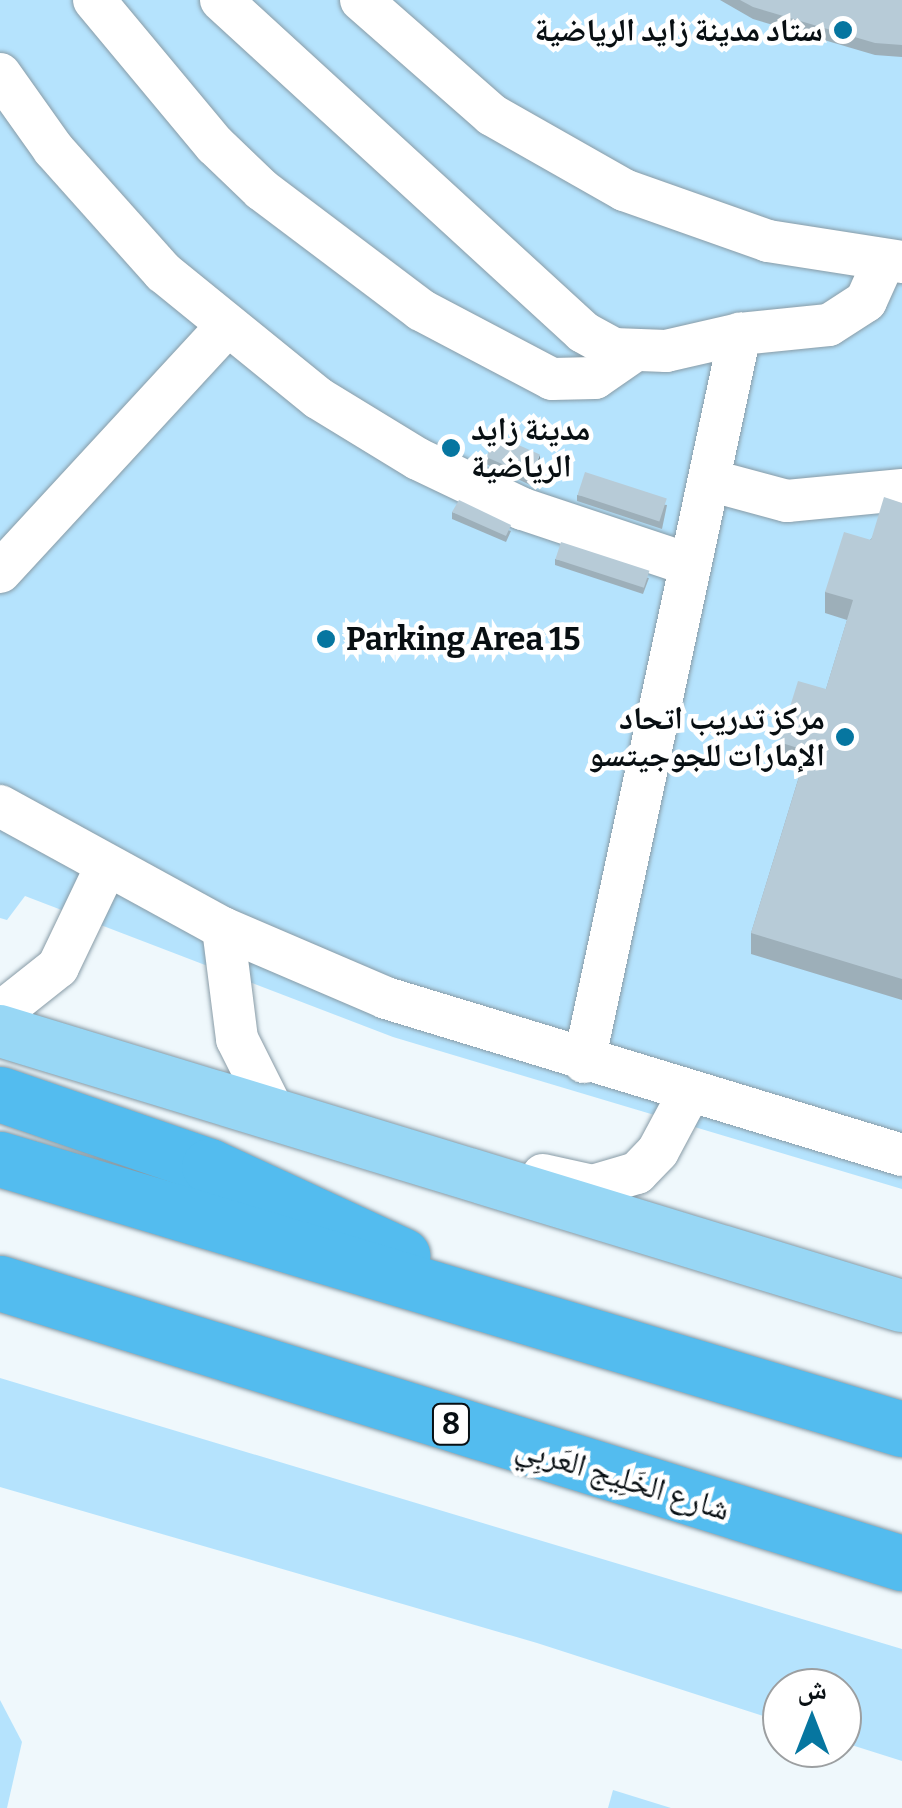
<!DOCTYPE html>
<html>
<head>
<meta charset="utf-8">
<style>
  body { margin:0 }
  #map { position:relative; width:902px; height:1808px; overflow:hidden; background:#eff8fc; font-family:Bitter,"Noto Naskh Arabic",serif }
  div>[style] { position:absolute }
  .green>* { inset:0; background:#b5e3fd }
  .roads { filter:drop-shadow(0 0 2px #889ba6) drop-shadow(0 0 2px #889ba6) }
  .minor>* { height:42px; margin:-21px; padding:0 21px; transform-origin:21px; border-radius:21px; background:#fff }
  .major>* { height:52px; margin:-26px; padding:0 26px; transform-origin:26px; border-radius:26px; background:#98d7f5 }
  .highway>* { height:55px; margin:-27.5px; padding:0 27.5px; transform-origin:27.5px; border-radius:27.5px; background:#53bcef }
  .wall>* { inset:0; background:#9dafb9 }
  .shaded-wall>* { inset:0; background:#808e96 }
  .building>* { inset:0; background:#b7cbd7; transform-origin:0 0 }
  .dots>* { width:28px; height:28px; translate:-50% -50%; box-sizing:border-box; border:5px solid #fff; border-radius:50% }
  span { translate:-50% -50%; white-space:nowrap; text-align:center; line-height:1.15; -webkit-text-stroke:9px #fff; paint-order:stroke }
  .shield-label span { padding:2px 8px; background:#fff; border:2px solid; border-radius:8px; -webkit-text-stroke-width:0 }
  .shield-label { font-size:30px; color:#080f13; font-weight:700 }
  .poi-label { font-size:32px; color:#080f13; font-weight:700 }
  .right { translate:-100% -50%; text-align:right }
  .left { translate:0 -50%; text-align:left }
  .street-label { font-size:32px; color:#080f13 }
  .north { position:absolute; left:762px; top:1668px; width:100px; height:100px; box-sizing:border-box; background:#fff; border:2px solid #9c9fa1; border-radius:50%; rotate:0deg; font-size:28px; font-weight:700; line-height:40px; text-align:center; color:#080f13 }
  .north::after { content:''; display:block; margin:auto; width:35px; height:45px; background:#0676a0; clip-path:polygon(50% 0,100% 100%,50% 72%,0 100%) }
</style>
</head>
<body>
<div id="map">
  <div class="green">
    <div style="clip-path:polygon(0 0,902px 0,902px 1189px,393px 1037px,25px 896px,7px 920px,0 918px)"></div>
    <div style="clip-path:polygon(0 1378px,902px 1649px,902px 1761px,842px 1742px,842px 1688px,782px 1688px,782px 1722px,537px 1643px,0 1487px)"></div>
    <div style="clip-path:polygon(0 1700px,22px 1742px,7px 1808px,0 1808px)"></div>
    <div style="clip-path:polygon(613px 1790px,671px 1808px,608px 1808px)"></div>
  </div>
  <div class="roads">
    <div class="minor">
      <div style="left:94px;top:0;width:189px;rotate:50.2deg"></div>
      <div style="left:215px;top:145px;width:65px;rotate:43.8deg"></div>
      <div style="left:262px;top:190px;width:199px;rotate:37deg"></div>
      <div style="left:421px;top:310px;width:148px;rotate:27.8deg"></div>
      <div style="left:552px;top:379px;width:43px;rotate:-1.3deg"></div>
      <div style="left:595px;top:378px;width:44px;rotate:-34.8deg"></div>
      <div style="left:221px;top:0;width:491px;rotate:42.5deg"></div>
      <div style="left:583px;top:332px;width:35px;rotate:29deg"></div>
      <div style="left:614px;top:349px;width:52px;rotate:2.2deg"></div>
      <div style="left:666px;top:351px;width:76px;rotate:-12.9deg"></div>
      <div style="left:740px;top:334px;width:89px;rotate:-5.8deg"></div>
      <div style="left:829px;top:325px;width:44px;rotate:-33deg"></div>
      <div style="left:866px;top:301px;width:44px;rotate:-65.8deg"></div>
      <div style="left:361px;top:0;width:174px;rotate:41.3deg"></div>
      <div style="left:492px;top:115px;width:152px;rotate:29.6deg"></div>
      <div style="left:624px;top:190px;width:153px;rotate:19.5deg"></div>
      <div style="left:768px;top:241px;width:136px;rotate:8.9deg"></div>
      <div style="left:0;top:74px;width:93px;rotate:54.6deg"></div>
      <div style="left:54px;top:150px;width:164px;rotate:48.2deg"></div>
      <div style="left:163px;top:272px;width:200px;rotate:39.1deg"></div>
      <div style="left:318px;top:398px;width:117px;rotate:31.4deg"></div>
      <div style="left:418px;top:459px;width:116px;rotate:25.5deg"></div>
      <div style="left:523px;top:509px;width:176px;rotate:18.5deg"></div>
      <div style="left:709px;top:480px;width:81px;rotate:15.1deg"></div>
      <div style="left:787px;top:501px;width:116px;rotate:-5.5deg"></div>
      <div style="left:0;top:572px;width:332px;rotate:-47.3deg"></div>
      <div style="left:0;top:806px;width:254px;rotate:28.7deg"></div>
      <div style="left:223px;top:928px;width:177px;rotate:23.2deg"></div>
      <div style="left:386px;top:998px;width:539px;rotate:16.92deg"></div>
      <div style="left:223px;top:928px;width:112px;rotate:82.8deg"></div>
      <div style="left:237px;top:1039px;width:85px;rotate:63.4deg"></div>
      <div style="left:0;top:1013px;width:74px;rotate:-38.4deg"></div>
      <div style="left:58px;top:967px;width:111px;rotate:-64.4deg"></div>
      <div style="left:584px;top:1062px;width:745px;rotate:-77.91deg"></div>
      <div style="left:543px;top:1175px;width:51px;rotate:12.4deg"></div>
      <div style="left:593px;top:1186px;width:46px;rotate:-16.5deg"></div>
      <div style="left:637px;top:1173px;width:30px;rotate:-46deg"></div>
      <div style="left:658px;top:1151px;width:66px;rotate:-61.9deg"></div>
    </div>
    <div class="major">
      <div style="left:0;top:1031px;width:943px;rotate:16.96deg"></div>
    </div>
    <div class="highway">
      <div style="left:0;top:1094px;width:221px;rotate:19deg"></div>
      <div style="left:209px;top:1166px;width:213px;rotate:24.8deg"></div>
      <div style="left:0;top:1159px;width:942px;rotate:16.66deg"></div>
      <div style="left:0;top:1283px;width:944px;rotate:17.25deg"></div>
    </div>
  </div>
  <div class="wall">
    <div style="clip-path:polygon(720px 0,902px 0,902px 57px,875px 55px,753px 19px)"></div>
    <div style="clip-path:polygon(484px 456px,540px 461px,530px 485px,484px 463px)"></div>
    <div style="clip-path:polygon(577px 495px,667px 505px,662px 529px,577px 501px)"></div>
    <div style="clip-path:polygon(902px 503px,902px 1000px,751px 954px,751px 933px,801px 770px,779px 764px,779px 742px,826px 689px,847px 620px,825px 613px,825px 592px)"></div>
    <div style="clip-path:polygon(452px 512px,511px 531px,506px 542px,452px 519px)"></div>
    <div style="clip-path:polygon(555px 559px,649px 578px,643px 594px,555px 565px)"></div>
  </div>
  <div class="shaded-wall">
    <div style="clip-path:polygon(540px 455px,540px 461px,530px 485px,530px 479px)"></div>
  </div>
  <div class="building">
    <div style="clip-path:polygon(740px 0,902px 0,902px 45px,875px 43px,753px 7px)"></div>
    <div style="left:496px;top:435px;width:48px;height:24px;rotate:24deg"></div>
    <div style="left:585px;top:472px;width:86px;height:24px;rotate:18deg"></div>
    <div style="clip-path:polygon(884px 497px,902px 503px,902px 979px,751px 933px,807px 751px,779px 742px,798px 681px,826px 689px,853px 600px,825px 592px,844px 532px,871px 540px)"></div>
    <div style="clip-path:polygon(459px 500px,511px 525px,506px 536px,452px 512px)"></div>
    <div style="left:561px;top:542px;width:93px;height:18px;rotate:18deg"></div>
  </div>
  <div class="dots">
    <div style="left:843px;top:30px;background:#0676a0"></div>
    <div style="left:451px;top:448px;background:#0676a0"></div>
    <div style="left:326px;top:639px;background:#0676a0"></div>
    <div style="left:845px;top:737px;background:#0676a0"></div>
  </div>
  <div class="shield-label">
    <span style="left:451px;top:1424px">8</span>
  </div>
  <div class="poi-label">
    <span class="right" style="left:823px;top:30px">ستاد مدينة زايد الرياضية</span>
    <span class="left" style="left:471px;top:448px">مدينة زايد<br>الرياضية</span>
    <span class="left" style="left:346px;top:639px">Parking Area 15</span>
    <span class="right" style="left:825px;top:737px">مركز تدريب اتحاد<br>الإمارات للجوجيتسو</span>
  </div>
  <div class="street-label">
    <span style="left:623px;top:1478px;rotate:17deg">شارع الخَلِيج العَربِي</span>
  </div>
  <div class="north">ش</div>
</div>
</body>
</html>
